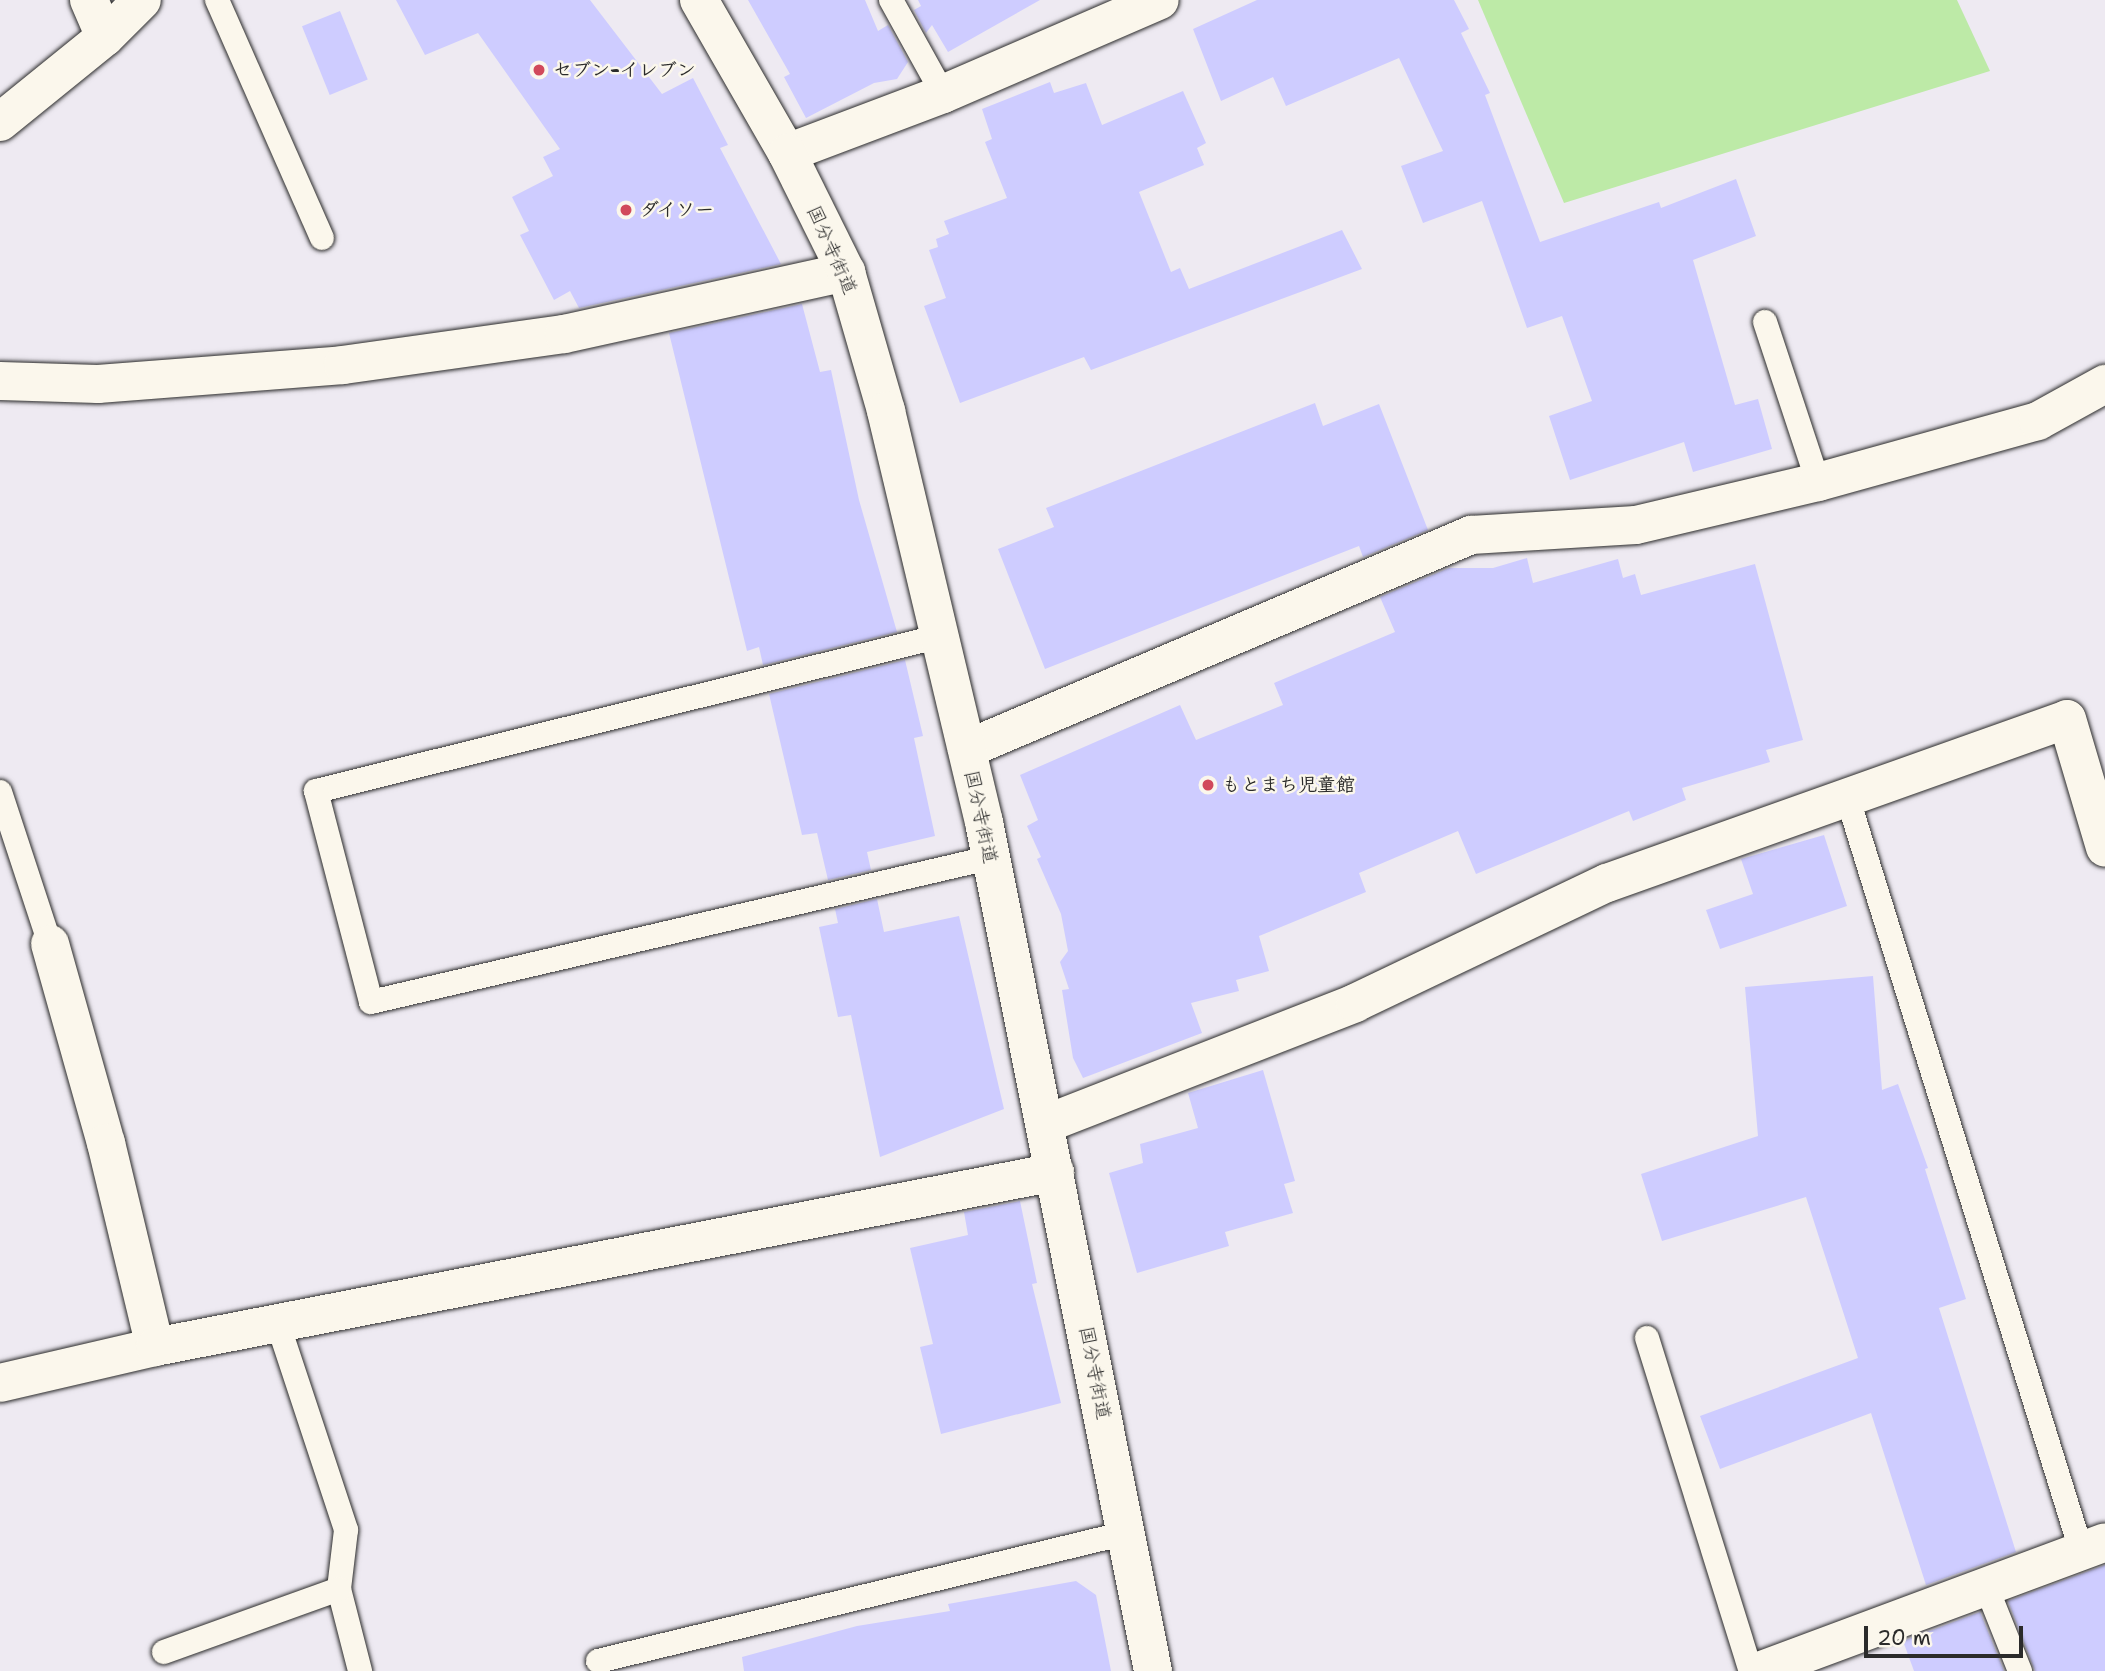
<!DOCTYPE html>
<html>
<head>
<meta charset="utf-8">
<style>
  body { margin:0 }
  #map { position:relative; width:2105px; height:1671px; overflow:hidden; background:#eeeaf2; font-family:"Shantell Sans","Klee One",sans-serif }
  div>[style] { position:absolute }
  .green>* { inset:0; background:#bdeaa7 }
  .building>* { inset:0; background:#ceccff; transform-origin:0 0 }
  .roads { filter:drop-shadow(0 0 2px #2b2b2b) drop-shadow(0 0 2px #2b2b2b) }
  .lane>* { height:24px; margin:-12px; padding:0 12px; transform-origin:12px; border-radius:12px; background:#fbf7ec }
  .street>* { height:38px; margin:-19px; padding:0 19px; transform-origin:19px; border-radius:19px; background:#fbf7ec }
  .secondary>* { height:38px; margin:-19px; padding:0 19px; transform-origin:19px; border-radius:19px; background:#fbf7ec }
  .dots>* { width:19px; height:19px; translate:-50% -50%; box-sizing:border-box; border:4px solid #fbf7ec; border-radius:50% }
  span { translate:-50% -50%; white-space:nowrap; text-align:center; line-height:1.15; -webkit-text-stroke:5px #fbf7ec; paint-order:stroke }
  .poi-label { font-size:19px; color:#2b2b2b; font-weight:700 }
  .left { translate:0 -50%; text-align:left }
  .street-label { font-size:19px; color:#2b2b2b }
  .scale { position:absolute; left:1864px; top:1626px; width:159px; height:32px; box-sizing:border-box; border:4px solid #2b2b2b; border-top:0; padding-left:9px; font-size:21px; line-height:24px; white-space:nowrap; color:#2b2b2b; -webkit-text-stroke:5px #fbf7ec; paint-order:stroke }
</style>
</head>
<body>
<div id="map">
  <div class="green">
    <div style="clip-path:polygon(1478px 0,1957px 0,1990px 71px,1564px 203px)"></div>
  </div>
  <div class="building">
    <div style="clip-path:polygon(396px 0,590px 0,662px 94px,693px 78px,728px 145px,720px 148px,781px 264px,579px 308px,570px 291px,554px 300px,520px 235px,529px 231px,512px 197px,553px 176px,543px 157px,560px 149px,478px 33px,425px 55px)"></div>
    <div style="clip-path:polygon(748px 0,865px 0,878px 31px,888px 25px,908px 62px,897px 79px,874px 83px,806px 118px,784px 77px,790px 74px)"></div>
    <div style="clip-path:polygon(918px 0,1040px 0,948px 52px,932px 25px,926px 33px,914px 10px,921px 6px)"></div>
    <div style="clip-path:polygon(1257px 0,1454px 0,1469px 29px,1461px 33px,1490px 93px,1485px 95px,1540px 242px,1659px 202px,1661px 208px,1736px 179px,1756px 236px,1693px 260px,1735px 405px,1758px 399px,1772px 449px,1693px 472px,1684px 442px,1570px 480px,1549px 416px,1592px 401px,1562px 316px,1527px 328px,1482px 201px,1423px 223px,1401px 166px,1443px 151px,1399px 58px,1286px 106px,1273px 77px,1221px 101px,1193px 29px)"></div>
    <div style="left:340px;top:11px;width:74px;height:41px;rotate:68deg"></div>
    <div style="clip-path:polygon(1050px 82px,1054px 93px,1086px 83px,1102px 125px,1183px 91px,1206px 143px,1197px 148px,1204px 165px,1139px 192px,1171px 272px,1180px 268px,1189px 289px,1342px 230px,1362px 269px,1091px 370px,1084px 357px,960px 403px,924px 306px,946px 298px,929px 250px,938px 247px,936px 239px,949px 234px,944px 221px,1007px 198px,985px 142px,992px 139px,982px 109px)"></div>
    <div style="clip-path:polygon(802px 304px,820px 372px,831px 370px,859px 500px,897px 632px,763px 665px,759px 647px,747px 651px,669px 333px)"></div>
    <div style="clip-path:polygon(1315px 403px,1323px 426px,1379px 404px,1428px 530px,1363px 557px,1359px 546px,1045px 669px,998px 549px,1054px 527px,1046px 508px)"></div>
    <div style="clip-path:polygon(1527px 558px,1533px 583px,1618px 559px,1623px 578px,1635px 574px,1641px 595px,1755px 564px,1803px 740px,1766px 750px,1770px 762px,1682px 788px,1686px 800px,1633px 821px,1629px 811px,1476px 874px,1458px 831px,1359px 873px,1366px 892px,1259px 936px,1269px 971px,1236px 980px,1239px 991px,1191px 1003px,1202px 1033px,1083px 1078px,1073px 1058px,1062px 990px,1069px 989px,1060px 962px,1068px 951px,1061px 914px,1037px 859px,1041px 857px,1027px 826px,1038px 820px,1020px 775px,1180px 705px,1196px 740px,1283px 705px,1274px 683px,1395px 632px,1380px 597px,1449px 568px,1493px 568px)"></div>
    <div style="clip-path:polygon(905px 660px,923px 736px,914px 738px,935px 836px,867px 852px,871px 870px,828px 880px,817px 833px,802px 835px,769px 694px)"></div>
    <div style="clip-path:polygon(1824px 835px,1847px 906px,1720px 949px,1706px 910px,1753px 894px,1741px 859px)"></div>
    <div style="clip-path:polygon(877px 899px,884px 932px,959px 916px,1004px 1109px,880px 1157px,851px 1015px,838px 1017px,819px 927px,838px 923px,835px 909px)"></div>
    <div style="clip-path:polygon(1873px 976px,1882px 1090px,1898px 1084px,1928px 1168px,1925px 1169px,1966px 1299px,1939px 1308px,2016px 1552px,1926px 1585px,1871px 1413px,1720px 1469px,1700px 1416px,1858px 1358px,1806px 1197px,1662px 1241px,1641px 1174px,1758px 1136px,1745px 987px)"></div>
    <div style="clip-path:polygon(1263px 1070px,1295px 1181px,1284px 1184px,1293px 1213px,1225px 1232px,1229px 1246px,1137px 1273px,1109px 1173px,1143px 1163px,1140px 1144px,1198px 1128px,1188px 1093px)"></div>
    <div style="clip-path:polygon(1020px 1201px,1037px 1283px,1032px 1284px,1061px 1403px,941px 1434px,920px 1347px,933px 1344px,910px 1248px,968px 1235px,964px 1212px)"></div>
    <div style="clip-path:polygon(2105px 1565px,2105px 1671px,2035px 1671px,2008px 1601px)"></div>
    <div style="clip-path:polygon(1076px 1581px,1096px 1595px,1111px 1671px,744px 1671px,742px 1657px,857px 1626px,950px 1611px,948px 1604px)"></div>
    <div style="clip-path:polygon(1980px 1612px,2004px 1671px,1914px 1671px,1903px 1641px)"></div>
  </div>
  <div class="roads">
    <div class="lane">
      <div style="left:217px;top:0;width:260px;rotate:66.2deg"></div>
      <div style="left:891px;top:0;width:107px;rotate:61deg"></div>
      <div style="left:1765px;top:322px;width:169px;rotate:71.7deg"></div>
      <div style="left:941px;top:636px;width:644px;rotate:166.07deg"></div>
      <div style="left:316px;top:791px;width:218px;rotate:75.4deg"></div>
      <div style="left:371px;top:1002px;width:635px;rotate:-13.12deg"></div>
      <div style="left:0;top:792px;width:160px;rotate:71.8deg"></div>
      <div style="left:1847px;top:796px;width:789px;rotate:72.76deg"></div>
      <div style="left:278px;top:1324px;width:217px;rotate:71.7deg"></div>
      <div style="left:346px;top:1530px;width:59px;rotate:96.8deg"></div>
      <div style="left:339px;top:1589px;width:85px;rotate:75.6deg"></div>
      <div style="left:1647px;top:1338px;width:349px;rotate:72.7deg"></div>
      <div style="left:1986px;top:1586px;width:92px;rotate:68.2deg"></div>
      <div style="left:164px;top:1652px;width:186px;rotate:-19.8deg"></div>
      <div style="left:598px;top:1661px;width:543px;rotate:-13.63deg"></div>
    </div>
    <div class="street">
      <div style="left:89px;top:0;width:40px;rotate:66.6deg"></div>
      <div style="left:0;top:122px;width:135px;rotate:-39deg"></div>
      <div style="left:105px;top:37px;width:52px;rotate:-45deg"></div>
      <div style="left:787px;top:153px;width:167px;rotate:-20.7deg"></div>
      <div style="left:943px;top:94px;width:236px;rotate:-23.4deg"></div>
      <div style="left:0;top:381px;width:98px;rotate:1.8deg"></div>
      <div style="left:98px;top:384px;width:246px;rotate:-4.4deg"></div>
      <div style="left:343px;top:365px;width:223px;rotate:-8deg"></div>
      <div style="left:564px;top:334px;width:289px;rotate:-12.4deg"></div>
      <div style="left:967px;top:749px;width:548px;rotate:-23.01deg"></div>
      <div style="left:1471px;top:535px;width:165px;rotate:-3.5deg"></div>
      <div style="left:1636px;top:525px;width:187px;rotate:-13.3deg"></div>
      <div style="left:1818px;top:482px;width:228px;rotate:-15.5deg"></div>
      <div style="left:2038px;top:421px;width:77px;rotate:-28.9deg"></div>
      <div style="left:50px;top:944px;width:207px;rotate:74.3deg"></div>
      <div style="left:106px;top:1143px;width:210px;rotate:76.5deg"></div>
      <div style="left:1048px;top:1123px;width:330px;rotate:-21.3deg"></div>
      <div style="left:1355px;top:1003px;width:279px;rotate:-25.5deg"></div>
      <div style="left:1607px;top:883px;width:488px;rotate:-19.6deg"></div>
      <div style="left:2067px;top:719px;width:134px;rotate:73.5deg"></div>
      <div style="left:0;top:1383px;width:159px;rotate:-13.1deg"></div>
      <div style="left:155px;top:1347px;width:917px;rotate:-11deg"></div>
      <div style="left:1759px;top:1671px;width:369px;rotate:-20.4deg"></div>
    </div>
    <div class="secondary">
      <div style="left:699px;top:0;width:177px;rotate:60.1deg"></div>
      <div style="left:787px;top:153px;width:133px;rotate:63.6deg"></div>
      <div style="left:846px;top:272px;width:145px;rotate:73.9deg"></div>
      <div style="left:886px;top:411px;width:423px;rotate:76.6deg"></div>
      <div style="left:984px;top:822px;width:866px;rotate:78.74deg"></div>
    </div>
  </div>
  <div class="dots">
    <div style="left:539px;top:70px;background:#d1495b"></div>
    <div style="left:626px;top:210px;background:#d1495b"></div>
    <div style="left:1208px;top:785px;background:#d1495b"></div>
  </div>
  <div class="poi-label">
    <span class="left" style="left:553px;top:70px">セブン-イレブン</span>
    <span class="left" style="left:640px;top:210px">ダイソー</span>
    <span class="left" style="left:1222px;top:785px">もとまち児童館</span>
  </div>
  <div class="street-label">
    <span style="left:832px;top:250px;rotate:66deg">国分寺街道</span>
    <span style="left:981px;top:817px;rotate:78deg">国分寺街道</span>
    <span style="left:1095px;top:1373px;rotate:79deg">国分寺街道</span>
  </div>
  <div class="scale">20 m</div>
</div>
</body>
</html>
